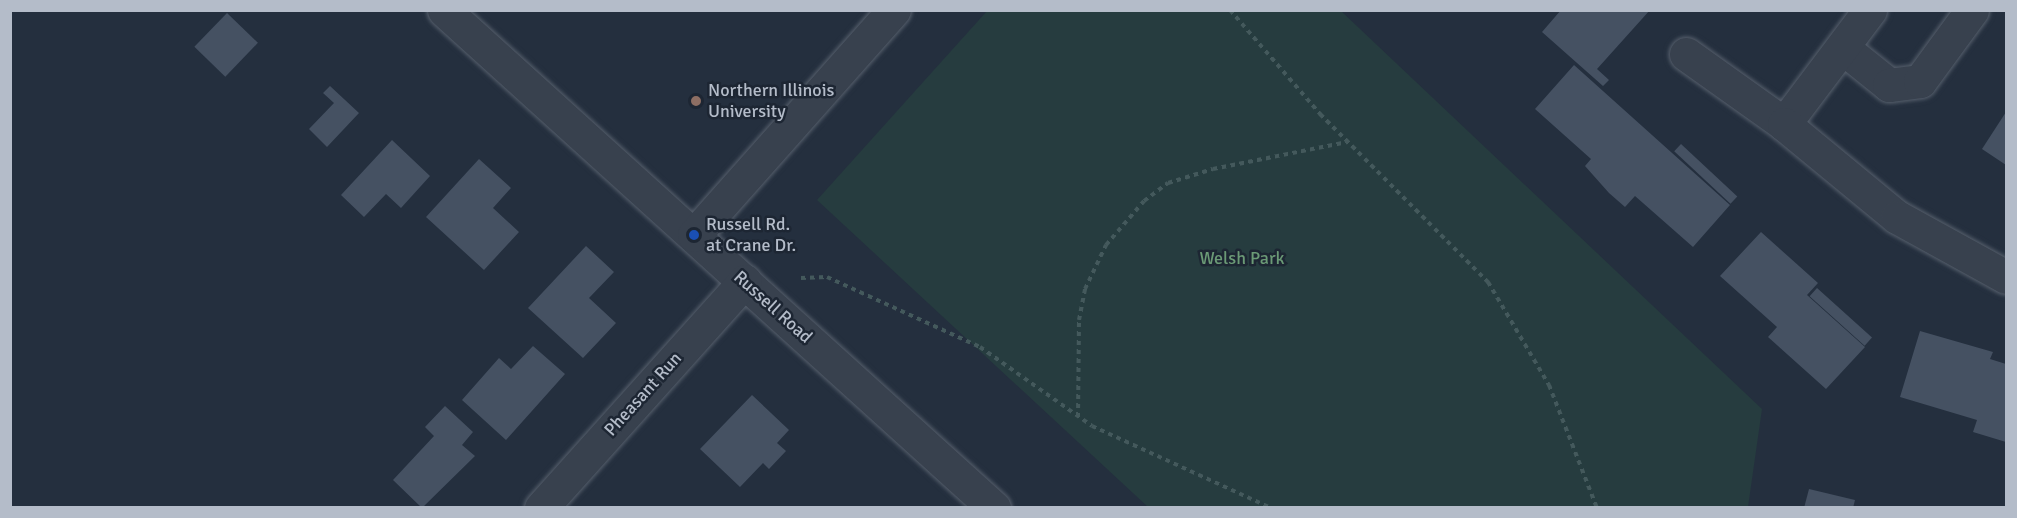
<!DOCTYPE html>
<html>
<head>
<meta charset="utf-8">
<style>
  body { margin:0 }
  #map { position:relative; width:2017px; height:518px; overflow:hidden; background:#242f3e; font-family:Signika,sans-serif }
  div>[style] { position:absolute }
  .green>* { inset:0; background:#263c3f }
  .building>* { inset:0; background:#455162; transform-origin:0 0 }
  .path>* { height:4px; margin-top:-2px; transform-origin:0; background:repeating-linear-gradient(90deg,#44595c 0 4.5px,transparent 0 9px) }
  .roads { filter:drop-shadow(0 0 2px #565f6c) drop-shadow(0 0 2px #565f6c) }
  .minor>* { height:33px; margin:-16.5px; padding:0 16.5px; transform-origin:16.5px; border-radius:16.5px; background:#38414e }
  .dots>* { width:16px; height:16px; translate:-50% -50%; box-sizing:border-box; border:3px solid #1d2633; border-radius:50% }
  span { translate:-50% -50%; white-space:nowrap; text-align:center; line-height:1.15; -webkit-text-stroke:5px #1d2633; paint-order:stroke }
  .poi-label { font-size:18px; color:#b4bcc9 }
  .left { translate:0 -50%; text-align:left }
  .park-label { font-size:18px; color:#6b9a76 }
  .street-label { font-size:18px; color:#b4bcc9 }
  .frame { position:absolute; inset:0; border:12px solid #b4bcc9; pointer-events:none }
</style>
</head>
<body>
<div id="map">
  <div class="green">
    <div style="clip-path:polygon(987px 11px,1341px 11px,1762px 409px,1748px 507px,1148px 507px,817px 200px)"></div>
  </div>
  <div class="building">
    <div style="clip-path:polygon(1561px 10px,1650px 10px,1597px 69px,1609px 80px,1603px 86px,1542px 32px)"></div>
    <div style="left:227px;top:13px;width:43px;height:47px;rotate:44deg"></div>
    <div style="clip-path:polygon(1574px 65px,1730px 205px,1693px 247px,1635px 196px,1625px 207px,1609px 193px,1585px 166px,1591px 159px,1535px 109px)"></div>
    <div style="clip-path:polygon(330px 86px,359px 113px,327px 147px,309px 129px,334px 103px,323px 93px)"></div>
    <div style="clip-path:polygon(2006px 112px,2006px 165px,1982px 149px)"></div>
    <div style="clip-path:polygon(392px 140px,430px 176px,401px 208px,386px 194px,364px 217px,341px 195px)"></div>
    <div style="left:1681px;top:144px;width:77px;height:10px;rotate:43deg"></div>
    <div style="clip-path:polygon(479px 159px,511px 188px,493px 208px,519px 232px,484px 270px,426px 217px)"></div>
    <div style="clip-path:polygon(1761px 232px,1818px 283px,1807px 295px,1865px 347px,1826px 389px,1768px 337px,1777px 327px,1720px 276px)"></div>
    <div style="clip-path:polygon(586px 246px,614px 272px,589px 298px,616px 323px,583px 358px,528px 308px)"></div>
    <div style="left:1817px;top:288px;width:74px;height:11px;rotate:42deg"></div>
    <div style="clip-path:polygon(1920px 331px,1993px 352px,1990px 359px,2006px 364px,2006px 442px,1973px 432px,1977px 420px,1900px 397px)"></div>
    <div style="clip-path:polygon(533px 346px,565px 374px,506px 440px,462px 400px,499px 358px,511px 369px)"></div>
    <div style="clip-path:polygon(752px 395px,789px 430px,777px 443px,786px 451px,769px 469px,763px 463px,740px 487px,700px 449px)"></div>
    <div style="clip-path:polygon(445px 406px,473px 432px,462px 445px,475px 456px,422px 508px,393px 480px,434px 436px,425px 427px)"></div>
    <div style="clip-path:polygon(1809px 489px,1855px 500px,1853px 508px,1804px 508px)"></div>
  </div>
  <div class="path">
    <div style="left:1230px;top:10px;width:138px;rotate:49.1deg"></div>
    <div style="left:1320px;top:114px;width:238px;rotate:45deg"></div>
    <div style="left:1488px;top:282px;width:120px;rotate:59.4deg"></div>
    <div style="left:1549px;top:385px;width:132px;rotate:68.7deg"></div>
    <div style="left:801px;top:278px;width:26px;rotate:-2deg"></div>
    <div style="left:827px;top:277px;width:168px;rotate:24.6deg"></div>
    <div style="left:980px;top:347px;width:137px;rotate:35.2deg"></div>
    <div style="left:1092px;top:426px;width:197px;rotate:24.6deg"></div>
    <div style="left:1078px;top:417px;width:97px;rotate:-89.4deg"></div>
    <div style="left:1079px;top:320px;width:32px;rotate:-79deg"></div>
    <div style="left:1085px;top:289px;width:49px;rotate:-64.5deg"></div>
    <div style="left:1106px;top:245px;width:58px;rotate:-49.2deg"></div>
    <div style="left:1144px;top:201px;width:30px;rotate:-37deg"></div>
    <div style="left:1168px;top:183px;width:47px;rotate:-17.3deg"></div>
    <div style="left:1213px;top:169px;width:137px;rotate:-11.4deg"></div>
  </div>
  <div class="roads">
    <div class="minor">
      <div style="left:444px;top:10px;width:742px;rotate:42.16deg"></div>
      <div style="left:1843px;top:48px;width:59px;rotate:38.8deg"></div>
      <div style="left:1889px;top:85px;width:31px;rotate:-7deg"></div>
      <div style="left:1920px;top:81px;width:88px;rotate:-53.8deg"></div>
      <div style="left:1686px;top:54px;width:120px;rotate:35.5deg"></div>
      <div style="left:1784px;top:124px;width:143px;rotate:-53deg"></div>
      <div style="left:1784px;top:124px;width:146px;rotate:39.5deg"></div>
      <div style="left:1897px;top:217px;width:124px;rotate:28.8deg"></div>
      <div style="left:694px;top:235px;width:301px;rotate:-48.4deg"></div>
      <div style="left:541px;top:508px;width:305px;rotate:-48.1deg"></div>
    </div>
  </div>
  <div class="dots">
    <div style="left:696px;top:101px;background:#8d6e63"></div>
    <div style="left:694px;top:235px;background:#1a4fb4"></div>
  </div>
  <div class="poi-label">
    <span class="left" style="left:708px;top:101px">Northern Illinois<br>University</span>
    <span class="left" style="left:706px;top:235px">Russell Rd.<br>at Crane Dr.</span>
  </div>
  <div class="park-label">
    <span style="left:1242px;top:258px">Welsh Park</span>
  </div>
  <div class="street-label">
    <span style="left:773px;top:307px;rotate:42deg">Russell Road</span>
    <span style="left:643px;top:394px;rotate:-48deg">Pheasant Run</span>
  </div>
  <div class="frame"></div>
</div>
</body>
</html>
